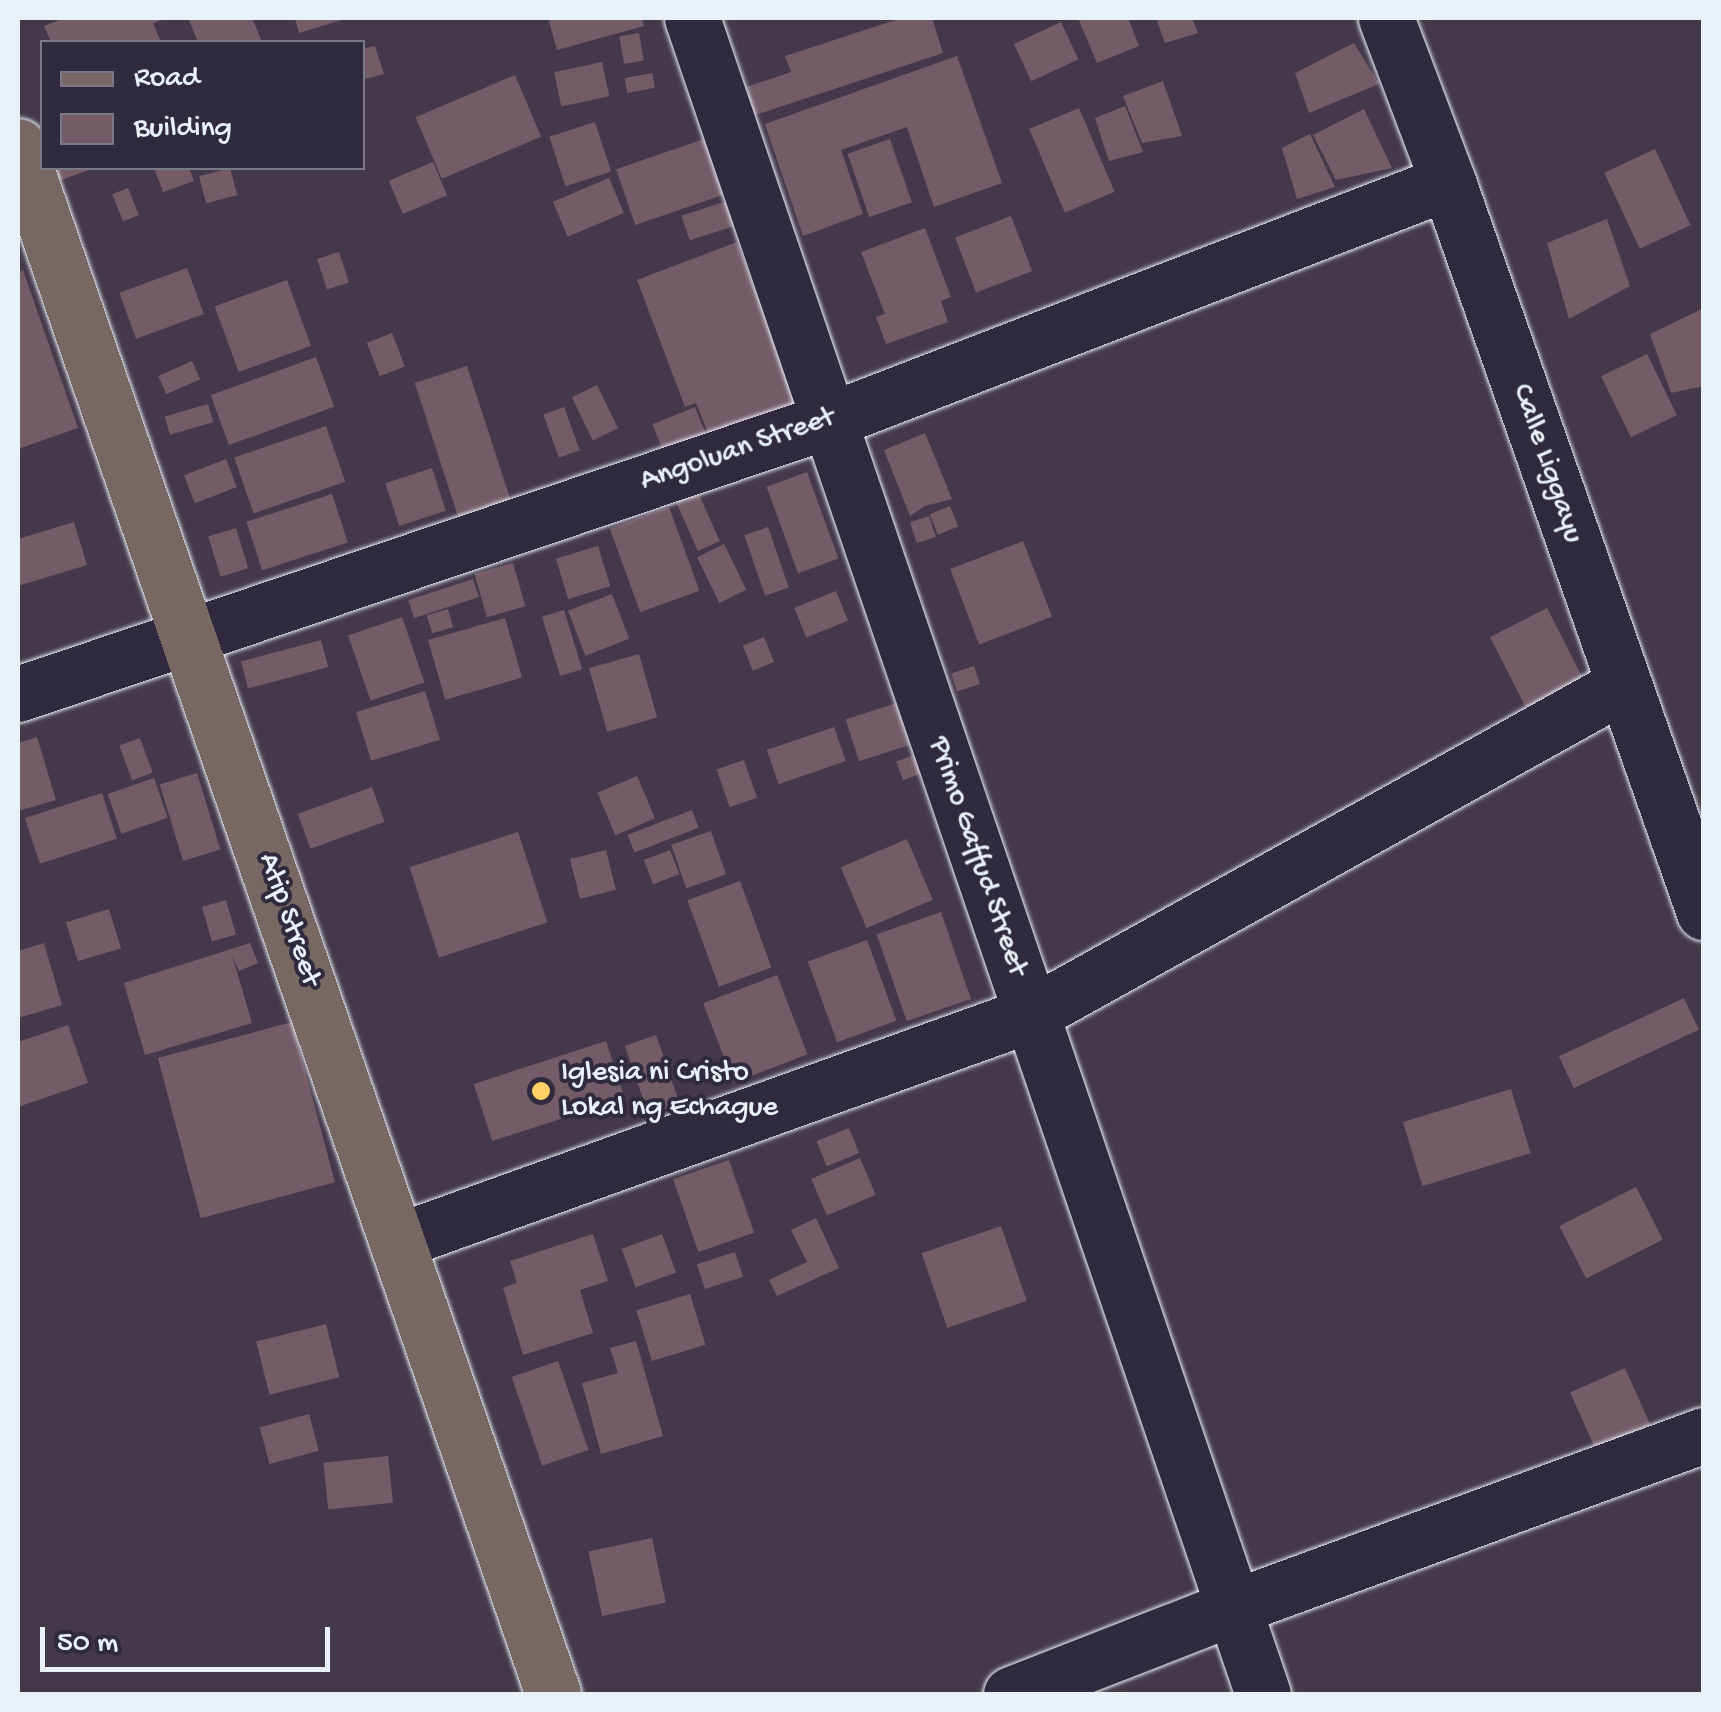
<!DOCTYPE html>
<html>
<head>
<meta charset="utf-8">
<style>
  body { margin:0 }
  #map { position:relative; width:1721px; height:1712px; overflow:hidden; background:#44394a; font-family:"Gochi Hand",sans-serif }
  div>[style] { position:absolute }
  .building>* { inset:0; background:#745c67; transform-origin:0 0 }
  .roads { filter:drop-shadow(0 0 2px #e8f1f8) drop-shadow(0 0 2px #e8f1f8) }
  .minor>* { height:55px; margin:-27.5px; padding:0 27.5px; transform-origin:27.5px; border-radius:27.5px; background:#2f2a3d }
  .major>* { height:55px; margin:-27.5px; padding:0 27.5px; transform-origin:27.5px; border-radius:27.5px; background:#776864 }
  .dots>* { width:28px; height:28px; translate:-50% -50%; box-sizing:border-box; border:5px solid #2f2a3d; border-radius:50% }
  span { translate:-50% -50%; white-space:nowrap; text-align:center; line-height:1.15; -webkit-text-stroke:8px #2f2a3d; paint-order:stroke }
  .street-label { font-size:30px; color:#e8f1f8 }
  .poi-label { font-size:30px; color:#e8f1f8 }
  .left { translate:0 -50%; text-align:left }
  .frame { position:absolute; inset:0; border:20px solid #e8f1f8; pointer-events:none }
  .legend { position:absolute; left:40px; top:40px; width:325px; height:130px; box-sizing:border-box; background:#2f2a3d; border:2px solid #797a88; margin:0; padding:12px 18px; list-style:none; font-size:30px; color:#e8f1f8 }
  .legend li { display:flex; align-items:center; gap:20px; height:50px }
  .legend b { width:50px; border:2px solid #797a88 }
  .scale { position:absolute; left:40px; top:1627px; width:290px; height:45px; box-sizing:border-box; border:5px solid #e8f1f8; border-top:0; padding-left:12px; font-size:30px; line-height:35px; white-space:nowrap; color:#e8f1f8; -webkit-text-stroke:8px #2f2a3d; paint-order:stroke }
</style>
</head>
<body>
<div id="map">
  <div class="building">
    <div style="clip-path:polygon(65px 18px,167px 18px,153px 23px,161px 42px,51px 42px,44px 26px)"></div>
    <div style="clip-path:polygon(188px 18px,252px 18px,262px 42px,198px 42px)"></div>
    <div style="clip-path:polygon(295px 18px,348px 18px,299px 33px)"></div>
    <div style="clip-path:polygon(548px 18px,642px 18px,644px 26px,557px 50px)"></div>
    <div style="clip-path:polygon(902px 18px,932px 18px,943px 53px,755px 115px,746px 87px,791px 72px,785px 56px)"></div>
    <div style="clip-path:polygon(1078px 18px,1128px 18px,1139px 46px,1097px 63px)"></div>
    <div style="clip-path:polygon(1156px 18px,1192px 18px,1198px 33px,1165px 43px)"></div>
    <div style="left:1061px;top:22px;width:41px;height:52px;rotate:65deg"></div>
    <div style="left:639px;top:33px;width:28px;height:20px;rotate:80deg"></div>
    <div style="clip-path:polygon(1354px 43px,1379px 84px,1309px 113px,1295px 73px)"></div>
    <div style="clip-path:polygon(375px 46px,384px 74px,362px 80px,362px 49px)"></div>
    <div style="clip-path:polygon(957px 56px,1002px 183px,934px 207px,907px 127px,841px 150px,863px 214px,803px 236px,765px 124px)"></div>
    <div style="left:602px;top:62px;width:35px;height:49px;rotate:78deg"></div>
    <div style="left:652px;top:73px;width:15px;height:28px;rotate:79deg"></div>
    <div style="left:515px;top:75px;width:67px;height:108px;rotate:67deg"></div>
    <div style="clip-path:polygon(1163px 81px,1182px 136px,1142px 143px,1123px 96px)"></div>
    <div style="clip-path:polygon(1125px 106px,1143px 152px,1109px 161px,1095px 118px)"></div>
    <div style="left:1079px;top:108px;width:91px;height:54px;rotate:67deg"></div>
    <div style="clip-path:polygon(1364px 109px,1392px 168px,1336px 180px,1313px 135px)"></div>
    <div style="left:595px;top:122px;width:52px;height:48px;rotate:72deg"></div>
    <div style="clip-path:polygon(1310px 134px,1335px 187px,1297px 199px,1282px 148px)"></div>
    <div style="left:704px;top:139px;width:59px;height:93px;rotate:71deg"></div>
    <div style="left:890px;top:139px;width:67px;height:45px;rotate:71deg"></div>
    <div style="left:1655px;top:149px;width:84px;height:56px;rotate:65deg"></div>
    <div style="left:433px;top:162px;width:36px;height:48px;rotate:67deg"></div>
    <div style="clip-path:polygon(42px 168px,94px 168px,39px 188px)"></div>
    <div style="clip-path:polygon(154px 168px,189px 168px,194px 181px,163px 192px)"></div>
    <div style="left:230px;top:168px;width:28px;height:32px;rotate:75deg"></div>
    <div style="left:609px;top:178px;width:38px;height:61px;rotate:67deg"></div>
    <div style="left:128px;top:188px;width:29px;height:17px;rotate:68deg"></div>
    <div style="left:730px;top:200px;width:26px;height:51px;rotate:72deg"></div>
    <div style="left:1011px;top:216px;width:59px;height:60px;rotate:69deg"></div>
    <div style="clip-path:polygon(1607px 219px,1630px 286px,1569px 319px,1547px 243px)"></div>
    <div style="clip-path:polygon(925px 228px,951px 297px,941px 301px,948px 322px,886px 344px,876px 317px,885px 314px,861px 252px)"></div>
    <div style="clip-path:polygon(737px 242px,800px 407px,711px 441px,696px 403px,685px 407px,637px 280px)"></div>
    <div style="left:339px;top:252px;width:32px;height:23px;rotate:72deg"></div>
    <div style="left:187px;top:268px;width:49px;height:72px;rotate:70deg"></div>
    <div style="clip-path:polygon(23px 270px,78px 428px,18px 449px,18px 273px)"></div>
    <div style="left:287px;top:280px;width:70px;height:77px;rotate:70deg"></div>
    <div style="clip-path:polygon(1704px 308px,1704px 386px,1671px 393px,1650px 334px)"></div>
    <div style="left:392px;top:333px;width:36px;height:27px;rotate:69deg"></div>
    <div style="left:1647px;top:354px;width:68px;height:51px;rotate:64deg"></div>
    <div style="left:316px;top:357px;width:53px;height:112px;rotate:70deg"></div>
    <div style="left:192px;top:361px;width:20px;height:37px;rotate:66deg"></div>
    <div style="left:467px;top:366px;width:141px;height:55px;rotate:72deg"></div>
    <div style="left:597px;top:385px;width:48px;height:28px;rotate:64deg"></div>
    <div style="left:208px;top:404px;width:19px;height:45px;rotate:74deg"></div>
    <div style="left:564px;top:407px;width:46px;height:22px;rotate:70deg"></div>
    <div style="left:695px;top:407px;width:38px;height:46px;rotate:68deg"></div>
    <div style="left:326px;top:426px;width:59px;height:97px;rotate:71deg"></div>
    <div style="clip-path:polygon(925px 433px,952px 499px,925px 506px,910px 516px,884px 450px)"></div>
    <div style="left:226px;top:459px;width:30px;height:45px;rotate:69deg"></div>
    <div style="left:432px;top:468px;width:45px;height:49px;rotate:72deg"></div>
    <div style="left:807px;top:472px;width:92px;height:43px;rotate:70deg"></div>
    <div style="left:697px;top:490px;width:56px;height:24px;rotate:66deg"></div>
    <div style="left:332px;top:494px;width:51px;height:90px;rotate:72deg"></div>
    <div style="left:950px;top:506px;width:22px;height:22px;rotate:68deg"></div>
    <div style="left:669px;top:507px;width:89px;height:63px;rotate:70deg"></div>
    <div style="left:929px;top:516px;width:22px;height:20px;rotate:72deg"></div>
    <div style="clip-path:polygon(74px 522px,87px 565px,18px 586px,18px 539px)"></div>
    <div style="left:768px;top:527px;width:64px;height:25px;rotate:71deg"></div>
    <div style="left:236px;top:528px;width:42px;height:29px;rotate:73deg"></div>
    <div style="left:1023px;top:541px;width:81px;height:78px;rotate:69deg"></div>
    <div style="left:724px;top:544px;width:51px;height:30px;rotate:64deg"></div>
    <div style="left:598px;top:546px;width:42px;height:44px;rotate:73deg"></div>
    <div style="left:513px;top:563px;width:45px;height:40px;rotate:74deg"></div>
    <div style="left:473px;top:579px;width:19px;height:68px;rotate:72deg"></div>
    <div style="left:836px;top:591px;width:32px;height:45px;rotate:68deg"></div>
    <div style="left:612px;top:594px;width:48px;height:47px;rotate:69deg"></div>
    <div style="left:1547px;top:608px;width:82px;height:64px;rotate:63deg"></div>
    <div style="left:448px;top:609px;width:19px;height:22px;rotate:74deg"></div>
    <div style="left:564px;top:610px;width:62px;height:23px;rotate:73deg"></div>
    <div style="left:402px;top:617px;width:69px;height:57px;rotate:71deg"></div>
    <div style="left:505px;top:618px;width:62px;height:80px;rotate:74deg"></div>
    <div style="left:764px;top:637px;width:27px;height:23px;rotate:68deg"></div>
    <div style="left:321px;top:640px;width:28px;height:83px;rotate:75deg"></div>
    <div style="left:639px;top:654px;width:66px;height:52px;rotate:74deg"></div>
    <div style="left:974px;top:666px;width:19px;height:24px;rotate:72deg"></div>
    <div style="left:425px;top:691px;width:51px;height:72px;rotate:73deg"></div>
    <div style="left:896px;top:703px;width:44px;height:53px;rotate:72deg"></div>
    <div style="left:834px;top:727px;width:36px;height:71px;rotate:71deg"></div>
    <div style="clip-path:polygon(37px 737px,56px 800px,18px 811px,18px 743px)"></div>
    <div style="left:140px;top:738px;width:37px;height:22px;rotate:70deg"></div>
    <div style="left:914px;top:755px;width:20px;height:19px;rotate:70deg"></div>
    <div style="left:744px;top:760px;width:40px;height:29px;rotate:71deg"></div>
    <div style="left:197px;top:773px;width:80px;height:39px;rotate:73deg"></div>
    <div style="left:637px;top:776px;width:46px;height:43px;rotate:67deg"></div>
    <div style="left:154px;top:778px;width:42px;height:49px;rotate:71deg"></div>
    <div style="left:372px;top:787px;width:37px;height:79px;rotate:70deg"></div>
    <div style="left:102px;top:793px;width:48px;height:81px;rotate:72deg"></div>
    <div style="left:692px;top:810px;width:19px;height:69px;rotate:69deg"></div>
    <div style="left:711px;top:831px;width:46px;height:42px;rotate:71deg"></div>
    <div style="left:518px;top:832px;width:95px;height:114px;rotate:72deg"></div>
    <div style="left:907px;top:839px;width:66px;height:72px;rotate:67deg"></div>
    <div style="left:606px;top:850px;width:41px;height:37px;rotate:76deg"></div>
    <div style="left:670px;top:850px;width:26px;height:28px;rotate:69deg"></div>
    <div style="left:740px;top:881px;width:92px;height:56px;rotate:70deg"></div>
    <div style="left:226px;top:900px;width:36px;height:25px;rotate:74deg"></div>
    <div style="left:109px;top:909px;width:41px;height:45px;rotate:73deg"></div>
    <div style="left:941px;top:912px;width:92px;height:68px;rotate:71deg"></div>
    <div style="left:867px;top:940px;width:86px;height:63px;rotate:70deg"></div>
    <div style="clip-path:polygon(44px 943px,62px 1005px,18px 1018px,18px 951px)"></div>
    <div style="clip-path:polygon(250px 943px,258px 963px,239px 971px,232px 955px,252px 1023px,145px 1055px,124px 983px)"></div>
    <div style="left:777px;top:975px;width:85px;height:79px;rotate:69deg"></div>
    <div style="left:1684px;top:998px;width:35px;height:138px;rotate:65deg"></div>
    <div style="left:292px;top:1022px;width:166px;height:139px;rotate:75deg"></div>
    <div style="clip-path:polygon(68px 1025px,88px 1083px,18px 1107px,18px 1042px)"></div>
    <div style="left:656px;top:1035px;width:73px;height:33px;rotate:71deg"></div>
    <div style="left:606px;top:1041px;width:60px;height:139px;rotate:72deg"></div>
    <div style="left:1511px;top:1089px;width:67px;height:113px;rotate:73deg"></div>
    <div style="left:849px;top:1128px;width:27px;height:35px;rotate:68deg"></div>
    <div style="left:860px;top:1158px;width:40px;height:53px;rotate:67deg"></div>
    <div style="left:729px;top:1160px;width:77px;height:59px;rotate:71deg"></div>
    <div style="left:1636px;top:1187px;width:59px;height:86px;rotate:63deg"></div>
    <div style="clip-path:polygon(816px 1218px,839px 1268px,777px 1296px,769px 1280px,807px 1262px,791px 1230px)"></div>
    <div style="left:1001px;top:1226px;width:79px;height:84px;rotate:71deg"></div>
    <div style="clip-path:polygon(593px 1234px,608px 1281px,580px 1290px,593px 1333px,523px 1355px,503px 1288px,517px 1283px,510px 1261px)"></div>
    <div style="left:662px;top:1234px;width:41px;height:43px;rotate:70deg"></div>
    <div style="left:735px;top:1252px;width:26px;height:40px;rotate:72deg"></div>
    <div style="left:690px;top:1294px;width:53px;height:56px;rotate:73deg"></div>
    <div style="left:326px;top:1324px;width:55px;height:72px;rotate:76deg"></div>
    <div style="clip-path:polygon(636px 1341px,663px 1436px,601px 1454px,582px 1383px,618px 1373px,610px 1348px)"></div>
    <div style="left:558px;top:1361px;width:94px;height:49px;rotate:71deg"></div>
    <div style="left:1625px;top:1368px;width:62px;height:60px;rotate:66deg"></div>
    <div style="left:309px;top:1414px;width:38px;height:51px;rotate:75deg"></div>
    <div style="left:388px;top:1456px;width:47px;height:65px;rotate:84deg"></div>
    <div style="left:652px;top:1538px;width:66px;height:65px;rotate:78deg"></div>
  </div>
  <div class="roads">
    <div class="minor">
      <div style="left:692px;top:18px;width:1771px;rotate:71.19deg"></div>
      <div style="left:1386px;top:18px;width:175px;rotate:69.3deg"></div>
      <div style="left:1448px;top:182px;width:774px;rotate:70.68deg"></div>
      <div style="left:18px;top:694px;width:857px;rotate:-18.65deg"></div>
      <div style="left:830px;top:420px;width:662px;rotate:-21.06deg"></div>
      <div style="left:398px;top:1241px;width:670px;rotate:-19.71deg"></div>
      <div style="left:1029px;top:1015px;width:680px;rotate:-29.05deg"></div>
      <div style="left:1011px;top:1694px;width:239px;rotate:-21.3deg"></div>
      <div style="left:1234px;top:1607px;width:500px;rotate:-20.1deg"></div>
    </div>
    <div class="major">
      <div style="left:18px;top:146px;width:1638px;rotate:70.93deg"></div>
    </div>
  </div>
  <div class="dots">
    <div style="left:541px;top:1091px;background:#ffd166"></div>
  </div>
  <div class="street-label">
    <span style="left:738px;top:451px;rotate:-19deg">Angoluan Street</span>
    <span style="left:1546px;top:464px;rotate:71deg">Calle Liggayu</span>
    <span style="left:976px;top:857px;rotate:71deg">Primo Gaffud Street</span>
    <span style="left:288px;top:920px;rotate:71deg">Atip Street</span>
  </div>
  <div class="poi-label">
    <span class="left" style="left:561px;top:1091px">Iglesia ni Cristo<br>Lokal ng Echague</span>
  </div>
  <div class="frame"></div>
  <ul class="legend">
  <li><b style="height:12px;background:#776864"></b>Road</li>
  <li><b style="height:28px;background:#745c67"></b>Building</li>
  </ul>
  <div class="scale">50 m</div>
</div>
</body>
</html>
